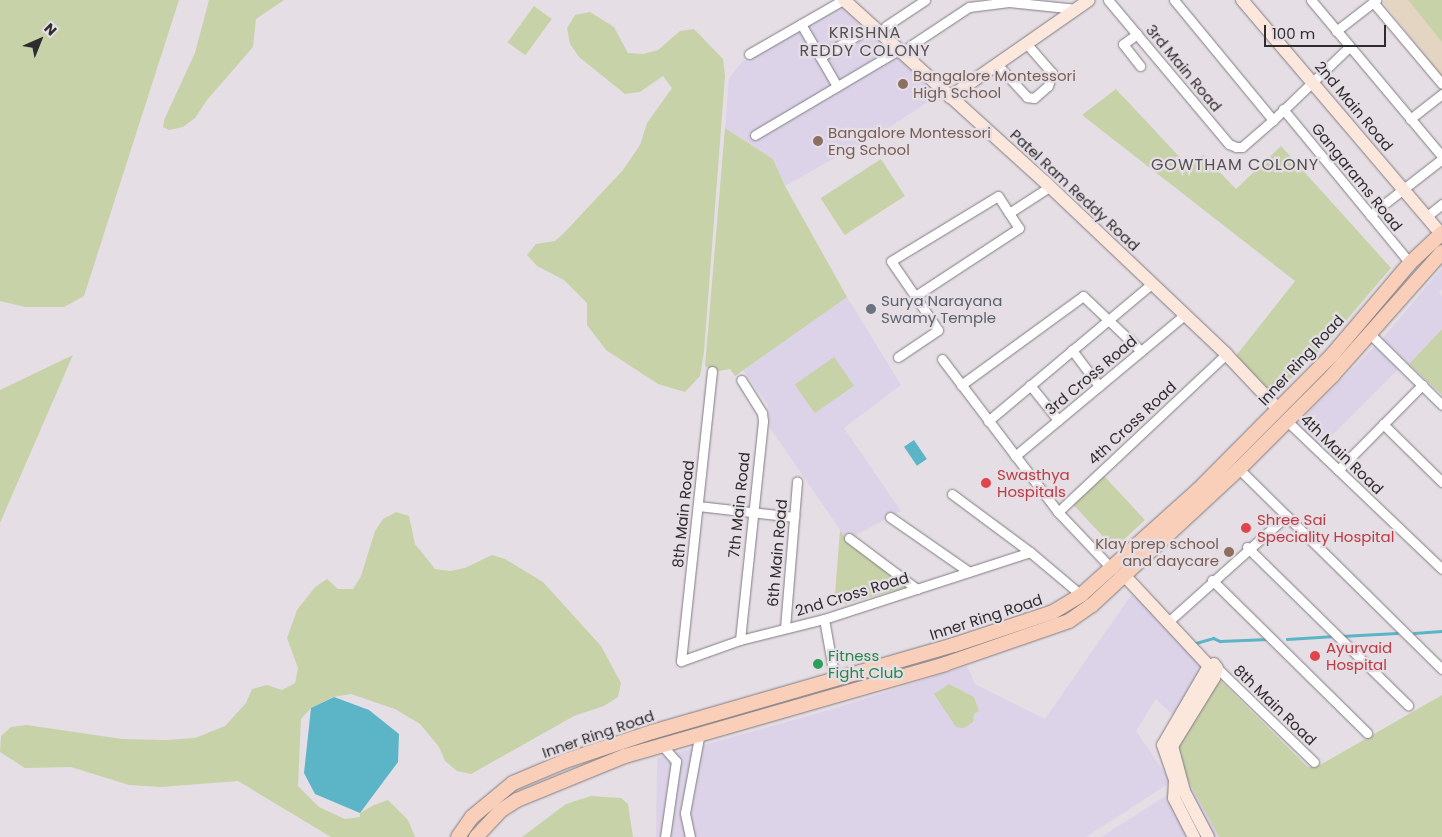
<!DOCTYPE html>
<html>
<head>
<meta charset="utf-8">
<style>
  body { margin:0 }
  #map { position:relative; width:1442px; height:837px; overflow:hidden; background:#e5dfe5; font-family:Poppins,sans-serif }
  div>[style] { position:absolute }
  .commercial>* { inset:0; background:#dcd3e8; transform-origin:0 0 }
  .education>* { inset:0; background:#e4d5c3 }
  .green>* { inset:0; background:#c8d2a9; transform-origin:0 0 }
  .water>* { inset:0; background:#5cb5c6; transform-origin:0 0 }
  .stream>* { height:2.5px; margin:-1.25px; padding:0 1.25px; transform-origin:1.25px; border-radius:1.25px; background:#5cb5c6 }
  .roads { filter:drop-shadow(0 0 1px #817c81) drop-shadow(0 0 1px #817c81) }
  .street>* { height:9px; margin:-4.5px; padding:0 4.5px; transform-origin:4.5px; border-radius:4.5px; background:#fff }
  .secondary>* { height:12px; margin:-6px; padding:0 6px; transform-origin:6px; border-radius:6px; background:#fce7dc }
  .primary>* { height:14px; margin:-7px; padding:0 7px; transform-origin:7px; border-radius:7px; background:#f9cfb9 }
  .dots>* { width:14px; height:14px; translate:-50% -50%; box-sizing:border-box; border:2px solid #e5dfe5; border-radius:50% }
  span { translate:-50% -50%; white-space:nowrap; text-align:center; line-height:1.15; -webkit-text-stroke:4.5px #e5dfe5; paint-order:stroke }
  .street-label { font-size:15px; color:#2f2c2f }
  .education-label { font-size:15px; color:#785e54 }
  .left { translate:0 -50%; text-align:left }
  .right { translate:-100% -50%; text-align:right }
  .worship-label { font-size:15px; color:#5b616d }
  .health-label { font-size:15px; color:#be3a42 }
  .leisure-label { font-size:15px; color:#27864d }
  .neighbourhood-label { font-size:16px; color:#544f53; letter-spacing:1px }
  .north { position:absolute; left:15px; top:15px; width:50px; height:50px; -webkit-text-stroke:4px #e5dfe5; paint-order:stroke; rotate:44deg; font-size:14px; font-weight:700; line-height:20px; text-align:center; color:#2f2c2f }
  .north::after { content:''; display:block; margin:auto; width:18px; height:22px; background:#2f2c2f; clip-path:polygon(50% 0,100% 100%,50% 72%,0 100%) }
  .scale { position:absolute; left:1264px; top:25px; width:122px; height:22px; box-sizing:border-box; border:2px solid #2f2c2f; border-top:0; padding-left:6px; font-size:15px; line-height:18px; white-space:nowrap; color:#2f2c2f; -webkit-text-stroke:4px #e5dfe5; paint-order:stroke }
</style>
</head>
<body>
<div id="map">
  <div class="commercial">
    <div style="clip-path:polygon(845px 4px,940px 94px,890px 127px,785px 186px,773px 159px,725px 128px,729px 78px,742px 62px)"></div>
    <div style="clip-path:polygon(1442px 268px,1442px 289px,1439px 292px,1442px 296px,1442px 329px,1409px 364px,1382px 339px)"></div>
    <div style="clip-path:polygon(847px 297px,901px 385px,844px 428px,901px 511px,847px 540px,770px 428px,768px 405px,743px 370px)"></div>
    <div style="left:1375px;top:346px;width:33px;height:110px;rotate:45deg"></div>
    <div style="clip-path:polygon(1132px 594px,1204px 664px,1173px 715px,1156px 699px,1136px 731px,1171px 782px,1086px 837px,656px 837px,657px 758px,829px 710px,967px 666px,975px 684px,1045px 719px)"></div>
    <div style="clip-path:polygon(1186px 777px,1219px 837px,1101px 837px,1172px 792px)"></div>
  </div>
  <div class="education">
    <div style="clip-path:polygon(1385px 0,1442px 0,1442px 77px,1383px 2px)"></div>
  </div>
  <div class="green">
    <div style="clip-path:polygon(0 0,179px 0,84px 296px,64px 307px,25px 307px,0 301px)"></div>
    <div style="clip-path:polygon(209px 0,284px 0,256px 19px,253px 47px,207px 100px,195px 118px,183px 127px,169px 130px,163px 127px,164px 120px,195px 53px)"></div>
    <div style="clip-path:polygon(1408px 0,1442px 0,1442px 42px)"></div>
    <div style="left:534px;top:6px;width:22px;height:45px;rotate:36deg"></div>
    <div style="clip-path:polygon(590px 12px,614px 27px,628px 53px,643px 54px,658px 50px,680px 31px,694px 29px,723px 59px,725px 76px,704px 352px,700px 376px,685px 392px,658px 384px,606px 350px,587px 325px,587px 303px,564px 280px,537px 266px,527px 255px,536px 244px,555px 241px,564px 233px,623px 170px,640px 145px,647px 123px,672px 88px,663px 76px,640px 92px,625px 94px,579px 57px,570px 44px,567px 28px,575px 15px)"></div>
    <div style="clip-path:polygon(1116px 89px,1188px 166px,1203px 155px,1236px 189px,1281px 146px,1391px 268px,1326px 344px,1275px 395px,1235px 357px,1295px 281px,1082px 115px)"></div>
    <div style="clip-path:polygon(725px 128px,773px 159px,785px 186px,847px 297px,735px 376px,730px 369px,714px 372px,705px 366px)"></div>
    <div style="left:881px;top:159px;width:44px;height:72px;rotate:57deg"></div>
    <div style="clip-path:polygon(1442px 329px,1442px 395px,1409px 364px)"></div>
    <div style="clip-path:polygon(73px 355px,0 523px,0 390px)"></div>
    <div style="left:834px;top:357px;width:35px;height:48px;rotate:55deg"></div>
    <div style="left:1104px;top:476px;width:60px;height:42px;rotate:47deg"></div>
    <div style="clip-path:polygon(396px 512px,409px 516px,415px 544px,435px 569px,450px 571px,465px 568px,492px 555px,505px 559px,543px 582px,601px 646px,621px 683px,618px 697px,604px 706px,574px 716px,471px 774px,457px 771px,445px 761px,439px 747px,420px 724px,395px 709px,351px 694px,333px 697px,311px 708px,301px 719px,298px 786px,319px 807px,345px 819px,360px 817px,360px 813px,374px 805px,388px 800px,408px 820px,415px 837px,331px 837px,238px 781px,161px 787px,129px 785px,71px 767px,25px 768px,0 752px,1px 736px,11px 727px,27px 725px,122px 739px,166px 740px,195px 738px,225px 726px,246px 703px,252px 689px,267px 685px,282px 690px,295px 683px,298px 668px,287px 638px,297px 610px,315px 587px,327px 579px,338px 589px,353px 589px,361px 576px,375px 531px,383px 519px)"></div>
    <div style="clip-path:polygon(840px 530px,847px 540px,907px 587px,834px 607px)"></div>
    <div style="clip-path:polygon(1220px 680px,1308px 767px,1320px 765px,1442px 695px,1442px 837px,1219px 837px,1186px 777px,1178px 745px)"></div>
    <div style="clip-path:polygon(949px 684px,974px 697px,979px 711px,974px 714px,973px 722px,964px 728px,956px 727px,934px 694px)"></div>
    <div style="clip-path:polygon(591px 796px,621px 798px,628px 804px,633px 837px,522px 837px,566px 804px)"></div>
  </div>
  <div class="water">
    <div style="left:914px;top:440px;width:23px;height:12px;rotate:56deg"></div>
    <div style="clip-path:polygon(334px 697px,369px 710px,399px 734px,398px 762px,360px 813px,315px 794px,304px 773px,311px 708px)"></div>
  </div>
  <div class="stream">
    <div style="left:1414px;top:633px;width:28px;rotate:-4deg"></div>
    <div style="left:1341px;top:636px;width:56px;rotate:-3.1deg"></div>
    <div style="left:1287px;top:639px;width:48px;rotate:-3.6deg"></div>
    <div style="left:1196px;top:643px;width:18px;rotate:-16deg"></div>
    <div style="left:1213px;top:638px;width:8px;rotate:23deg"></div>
    <div style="left:1220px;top:641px;width:48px;rotate:-2.4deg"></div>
  </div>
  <div class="roads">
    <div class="street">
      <div style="left:1108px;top:0;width:188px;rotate:50deg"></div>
      <div style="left:1229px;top:144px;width:8px;rotate:23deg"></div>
      <div style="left:1236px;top:147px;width:6px"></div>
      <div style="left:1242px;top:147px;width:41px;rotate:-41.1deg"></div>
      <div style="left:1273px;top:120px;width:105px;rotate:-43.8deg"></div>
      <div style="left:1174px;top:0;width:156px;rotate:50.5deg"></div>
      <div style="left:1311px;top:0;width:204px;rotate:50deg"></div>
      <div style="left:1373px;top:2px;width:107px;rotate:49.9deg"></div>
      <div style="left:801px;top:24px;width:72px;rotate:59.9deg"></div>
      <div style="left:886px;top:26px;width:47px;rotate:-33.7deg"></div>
      <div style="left:1336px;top:31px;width:51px;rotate:-37.8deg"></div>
      <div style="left:1137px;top:34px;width:17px;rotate:144deg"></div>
      <div style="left:1123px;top:44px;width:28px;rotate:52deg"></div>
      <div style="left:910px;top:46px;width:71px;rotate:-33.5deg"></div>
      <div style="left:969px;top:7px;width:40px;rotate:-7.1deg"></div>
      <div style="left:1009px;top:2px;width:68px;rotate:5.9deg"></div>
      <div style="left:749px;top:54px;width:108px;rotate:-29.9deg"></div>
      <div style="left:820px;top:57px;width:61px;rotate:-30.3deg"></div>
      <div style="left:997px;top:64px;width:45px;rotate:47.7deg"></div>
      <div style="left:1027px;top:97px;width:7px;rotate:8deg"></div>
      <div style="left:1034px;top:98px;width:18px;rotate:-41deg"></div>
      <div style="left:1048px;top:86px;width:14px;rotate:-73deg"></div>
      <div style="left:1052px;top:73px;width:38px;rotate:-131deg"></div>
      <div style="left:1283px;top:109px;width:200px;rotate:50.5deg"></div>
      <div style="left:1410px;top:119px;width:41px;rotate:-38deg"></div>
      <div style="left:755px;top:135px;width:167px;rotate:-30.6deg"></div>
      <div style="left:1009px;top:213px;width:48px;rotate:-33deg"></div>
      <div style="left:1370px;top:215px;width:91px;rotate:-37.9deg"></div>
      <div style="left:1426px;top:217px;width:21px;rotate:-39deg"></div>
      <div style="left:1370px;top:334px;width:101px;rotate:44.6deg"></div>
      <div style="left:1072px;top:350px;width:45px;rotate:53.1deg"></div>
      <div style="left:898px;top:357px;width:48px;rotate:-34deg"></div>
      <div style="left:938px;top:330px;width:41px;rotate:-124.1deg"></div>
      <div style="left:915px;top:296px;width:42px;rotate:-124.4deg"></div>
      <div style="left:891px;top:261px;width:125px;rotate:-31.3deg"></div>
      <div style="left:998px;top:196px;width:38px;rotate:57deg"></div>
      <div style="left:1019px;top:228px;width:124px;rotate:146.8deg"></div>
      <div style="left:942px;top:359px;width:192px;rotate:52.8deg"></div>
      <div style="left:1058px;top:512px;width:79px;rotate:46.5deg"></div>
      <div style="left:712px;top:371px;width:292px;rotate:96.1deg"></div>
      <div style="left:681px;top:661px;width:63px;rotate:-19.6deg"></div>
      <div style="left:740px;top:640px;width:87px;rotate:-14deg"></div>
      <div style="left:824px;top:619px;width:217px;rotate:-18deg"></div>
      <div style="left:961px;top:385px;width:151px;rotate:-36.1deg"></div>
      <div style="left:1083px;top:296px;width:80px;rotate:43.5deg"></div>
      <div style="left:1030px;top:385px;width:45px;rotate:51.3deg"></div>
      <div style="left:988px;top:421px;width:213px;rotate:-40deg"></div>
      <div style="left:1287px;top:421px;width:214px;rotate:43.7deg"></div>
      <div style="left:1383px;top:424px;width:83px;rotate:44.5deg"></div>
      <div style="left:1015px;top:456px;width:220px;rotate:-39.8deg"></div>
      <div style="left:1239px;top:469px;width:285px;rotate:44.6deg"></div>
      <div style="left:1338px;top:470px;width:120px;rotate:-45.3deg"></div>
      <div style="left:952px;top:494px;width:97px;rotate:36.6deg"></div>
      <div style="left:1030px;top:552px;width:67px;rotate:40.1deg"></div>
      <div style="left:698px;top:506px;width:97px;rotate:6.5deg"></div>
      <div style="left:1058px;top:512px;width:231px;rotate:-43.2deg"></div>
      <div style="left:890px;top:517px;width:96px;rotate:34.8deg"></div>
      <div style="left:849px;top:538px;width:85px;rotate:36.9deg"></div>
      <div style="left:1247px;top:547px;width:226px;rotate:44.5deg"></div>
      <div style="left:1212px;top:580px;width:218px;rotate:44.6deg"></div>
      <div style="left:824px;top:619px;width:62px;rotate:79.8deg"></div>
      <div style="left:1168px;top:622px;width:159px;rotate:-41.9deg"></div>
      <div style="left:785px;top:628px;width:147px;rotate:-85.3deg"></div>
      <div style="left:740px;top:640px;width:220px;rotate:-84deg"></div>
      <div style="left:763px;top:421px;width:8px;rotate:-97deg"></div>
      <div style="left:762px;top:413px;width:39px;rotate:-122deg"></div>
      <div style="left:1217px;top:668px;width:135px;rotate:44.1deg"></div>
      <div style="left:661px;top:744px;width:23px;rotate:49deg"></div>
      <div style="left:676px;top:761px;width:77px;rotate:98.2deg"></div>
      <div style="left:690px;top:837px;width:25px;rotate:-102deg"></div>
      <div style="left:685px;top:813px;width:82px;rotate:-79.5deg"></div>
    </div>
    <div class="secondary">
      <div style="left:844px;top:0;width:271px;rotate:42.2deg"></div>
      <div style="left:1045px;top:182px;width:250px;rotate:43.5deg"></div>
      <div style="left:1226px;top:354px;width:76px;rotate:46.6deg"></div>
      <div style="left:1242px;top:0;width:307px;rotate:49.6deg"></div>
      <div style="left:950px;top:97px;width:169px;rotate:-34.9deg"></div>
      <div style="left:1124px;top:575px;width:125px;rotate:47deg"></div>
      <div style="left:1209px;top:666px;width:91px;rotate:120.2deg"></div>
      <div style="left:1163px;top:745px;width:37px;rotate:71deg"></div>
      <div style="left:1175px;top:780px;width:18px;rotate:93deg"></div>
      <div style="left:1174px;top:798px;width:44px;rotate:62.9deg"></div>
      <div style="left:1208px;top:837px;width:52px;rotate:-117.6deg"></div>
      <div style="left:1184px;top:791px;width:47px;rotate:-104.9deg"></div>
      <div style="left:1172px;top:746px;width:80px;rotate:-58.3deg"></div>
      <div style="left:1214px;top:678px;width:10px;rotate:-73deg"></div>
      <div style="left:1217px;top:668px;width:5px;rotate:-127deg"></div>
    </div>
    <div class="primary">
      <div style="left:458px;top:837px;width:24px;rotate:-55deg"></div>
      <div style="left:472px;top:817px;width:53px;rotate:-39.7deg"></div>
      <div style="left:513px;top:783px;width:56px;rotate:-22.9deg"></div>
      <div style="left:565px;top:761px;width:92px;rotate:-18.4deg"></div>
      <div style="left:652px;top:732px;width:314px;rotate:-16.1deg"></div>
      <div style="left:954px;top:645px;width:104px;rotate:-18.4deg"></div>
      <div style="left:1053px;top:612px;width:33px;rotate:-31deg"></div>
      <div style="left:1081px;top:595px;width:159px;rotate:-41.9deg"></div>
      <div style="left:1199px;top:489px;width:189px;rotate:-45.2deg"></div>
      <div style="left:1332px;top:355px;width:121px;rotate:-49.7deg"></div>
      <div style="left:1410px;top:263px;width:44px;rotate:-43.2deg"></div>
      <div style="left:476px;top:837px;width:35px;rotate:-47deg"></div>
      <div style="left:500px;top:811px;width:20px;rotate:-33deg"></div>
      <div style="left:517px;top:800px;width:117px;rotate:-22.2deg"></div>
      <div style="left:625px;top:756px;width:333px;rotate:-16deg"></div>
      <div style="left:945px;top:664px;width:131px;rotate:-19.1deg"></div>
      <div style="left:1069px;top:621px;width:28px;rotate:-35deg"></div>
      <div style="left:1092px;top:605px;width:200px;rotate:-42.8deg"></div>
      <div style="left:1239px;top:469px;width:132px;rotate:-45deg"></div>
      <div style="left:1332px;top:376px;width:166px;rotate:-48.4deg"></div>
    </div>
  </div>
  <div class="dots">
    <div style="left:903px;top:84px;background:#8d6e63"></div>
    <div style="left:818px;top:141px;background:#8d6e63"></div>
    <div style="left:871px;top:309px;background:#6b7280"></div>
    <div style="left:986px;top:483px;background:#e0444e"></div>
    <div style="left:1246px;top:528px;background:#e0444e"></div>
    <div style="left:1229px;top:552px;background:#8d6e63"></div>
    <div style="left:1315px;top:656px;background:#e0444e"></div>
    <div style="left:818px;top:664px;background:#2e9e5b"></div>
  </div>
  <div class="street-label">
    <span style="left:1184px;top:68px;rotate:50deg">3rd Main Road</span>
    <span style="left:1354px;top:106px;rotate:50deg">2nd Main Road</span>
    <span style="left:1357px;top:177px;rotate:51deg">Gangarams Road</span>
    <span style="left:1075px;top:190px;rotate:43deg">Patel Ram Reddy Road</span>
    <span style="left:1301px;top:360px;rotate:-47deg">Inner Ring Road</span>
    <span style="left:1091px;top:375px;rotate:-40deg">3rd Cross Road</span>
    <span style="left:1132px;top:423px;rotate:-43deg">4th Cross Road</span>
    <span style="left:1342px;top:454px;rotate:44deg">4th Main Road</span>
    <span style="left:739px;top:505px;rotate:-84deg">7th Main Road</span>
    <span style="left:683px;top:514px;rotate:-84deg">8th Main Road</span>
    <span style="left:777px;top:553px;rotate:-85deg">6th Main Road</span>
    <span style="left:852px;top:594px;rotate:-17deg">2nd Cross Road</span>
    <span style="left:986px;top:617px;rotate:-18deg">Inner Ring Road</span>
    <span style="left:1275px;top:705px;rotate:44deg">8th Main Road</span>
    <span style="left:598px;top:734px;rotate:-19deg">Inner Ring Road</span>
  </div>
  <div class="education-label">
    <span class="left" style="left:913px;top:84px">Bangalore Montessori<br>High School</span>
    <span class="left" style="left:828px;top:141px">Bangalore Montessori<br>Eng School</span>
    <span class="right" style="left:1219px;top:552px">Klay prep school<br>and daycare</span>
  </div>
  <div class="worship-label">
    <span class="left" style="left:881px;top:309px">Surya Narayana<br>Swamy Temple</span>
  </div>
  <div class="health-label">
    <span class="left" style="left:997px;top:483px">Swasthya<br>Hospitals</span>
    <span class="left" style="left:1257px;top:528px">Shree Sai<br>Speciality Hospital</span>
    <span class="left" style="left:1326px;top:656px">Ayurvaid<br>Hospital</span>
  </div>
  <div class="leisure-label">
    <span class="left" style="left:828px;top:664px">Fitness<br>Fight Club</span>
  </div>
  <div class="neighbourhood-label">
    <span style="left:865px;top:42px">KRISHNA<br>REDDY COLONY</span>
    <span style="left:1235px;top:165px">GOWTHAM COLONY</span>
  </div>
  <div class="north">N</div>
  <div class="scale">100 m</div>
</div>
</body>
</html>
